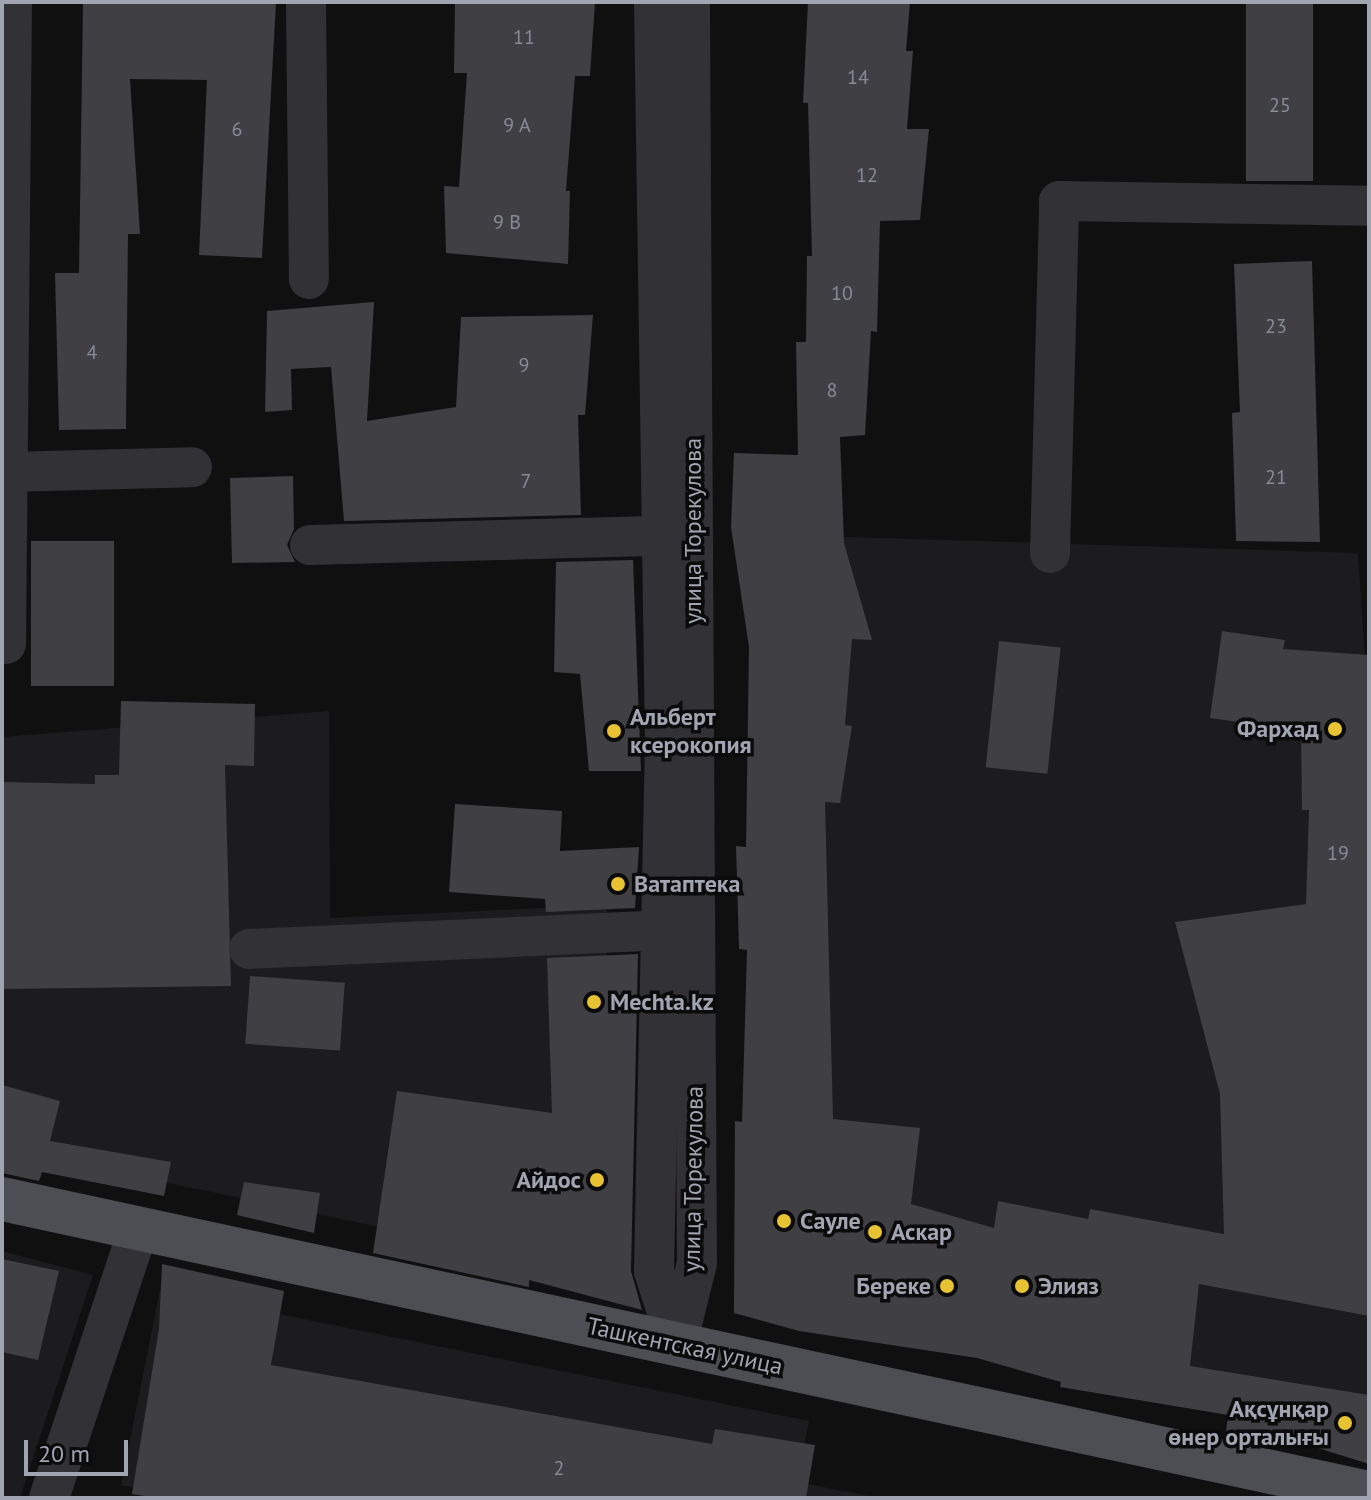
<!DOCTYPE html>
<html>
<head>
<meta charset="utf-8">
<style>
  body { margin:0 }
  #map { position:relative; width:1371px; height:1500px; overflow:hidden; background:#101011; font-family:"PT Sans",sans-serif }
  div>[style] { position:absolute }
  .built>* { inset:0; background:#1c1c1e }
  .building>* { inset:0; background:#3f3f44; transform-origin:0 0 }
  .minor>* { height:40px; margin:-20px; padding:0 20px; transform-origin:20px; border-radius:20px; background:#313136 }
  .major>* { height:44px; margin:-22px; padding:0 22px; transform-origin:22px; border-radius:22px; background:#4d4e54 }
  .dots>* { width:22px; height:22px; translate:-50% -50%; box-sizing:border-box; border:4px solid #0b0b0c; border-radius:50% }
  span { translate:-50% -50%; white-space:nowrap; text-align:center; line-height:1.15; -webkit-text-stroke:7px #0b0b0c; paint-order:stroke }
  .number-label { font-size:20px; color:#888b96 }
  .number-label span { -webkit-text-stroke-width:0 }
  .street-label { font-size:24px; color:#a1a4b1 }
  .poi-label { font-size:24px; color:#a1a4b1; font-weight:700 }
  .left { translate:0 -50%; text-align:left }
  .right { translate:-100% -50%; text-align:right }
  .frame { position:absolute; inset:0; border:4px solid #a1a4b1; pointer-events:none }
  .scale { position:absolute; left:24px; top:1440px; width:104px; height:36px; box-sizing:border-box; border:4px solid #a1a4b1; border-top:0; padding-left:10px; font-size:24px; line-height:28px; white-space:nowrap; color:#a1a4b1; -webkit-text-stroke:6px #0b0b0c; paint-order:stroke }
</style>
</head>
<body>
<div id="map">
  <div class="built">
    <div style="clip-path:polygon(758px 534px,1358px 553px,1369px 721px,1369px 1410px,759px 1264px)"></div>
    <div style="clip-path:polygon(329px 711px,330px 918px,607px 905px,604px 1274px,2px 1148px,2px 737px)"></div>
    <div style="clip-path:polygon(2px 1251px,93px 1275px,20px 1498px,2px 1498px)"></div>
    <div style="clip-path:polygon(160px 1290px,809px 1421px,797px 1482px,880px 1498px,187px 1498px,121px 1485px)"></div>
  </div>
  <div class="building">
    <div style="clip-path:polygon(83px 2px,276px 2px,262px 258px,199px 255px,207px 80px,130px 79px,140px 234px,128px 234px,126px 429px,59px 430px,55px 273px,79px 273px)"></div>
    <div style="clip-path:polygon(455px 2px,595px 2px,590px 76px,575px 76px,566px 191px,570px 191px,568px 264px,446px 253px,444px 186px,459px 187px,467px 73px,454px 73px)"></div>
    <div style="clip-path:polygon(808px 2px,910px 2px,906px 51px,913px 51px,907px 129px,929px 129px,920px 220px,880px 221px,877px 332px,871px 331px,865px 435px,840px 437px,844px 543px,872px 640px,852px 639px,845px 725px,852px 726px,840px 803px,825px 802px,833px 1119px,920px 1128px,911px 1204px,994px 1228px,998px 1201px,1088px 1219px,1090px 1209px,1224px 1234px,1220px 1094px,1175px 922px,1306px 904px,1309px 810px,1302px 810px,1301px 731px,1210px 718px,1222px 631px,1285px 640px,1283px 649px,1369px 655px,1369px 1316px,1199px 1284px,1190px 1366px,1369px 1395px,1369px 1464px,1318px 1448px,1226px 1432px,1228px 1415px,1060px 1387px,1061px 1382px,977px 1358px,799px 1331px,734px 1313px,735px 1121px,742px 1122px,747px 950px,739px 949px,736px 846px,746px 847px,749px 647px,731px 527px,734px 453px,798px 455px,796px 342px,806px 342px,807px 256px,812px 256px,808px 103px,803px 103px)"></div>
    <div style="left:1246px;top:2px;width:67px;height:179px"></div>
    <div style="clip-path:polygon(1312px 261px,1320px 542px,1236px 541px,1232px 413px,1240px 412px,1234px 264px)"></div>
    <div style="clip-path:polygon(374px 302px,367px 421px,456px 407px,461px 317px,593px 315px,585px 415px,578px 415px,581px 515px,344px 521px,331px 367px,291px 369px,292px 410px,265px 412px,267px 311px)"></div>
    <div style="clip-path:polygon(293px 476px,294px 529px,287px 545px,295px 562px,232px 563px,230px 478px)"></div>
    <div style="left:31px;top:541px;width:83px;height:145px"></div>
    <div style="clip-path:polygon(633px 560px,641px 771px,589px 771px,580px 674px,554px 672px,556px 562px)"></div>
    <div style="left:999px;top:641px;width:62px;height:127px;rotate:6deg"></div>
    <div style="clip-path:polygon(121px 701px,255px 704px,254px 766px,225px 765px,231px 986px,2px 989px,2px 782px,95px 784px,95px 775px,119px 775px)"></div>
    <div style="clip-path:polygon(455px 804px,562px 811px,560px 851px,639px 847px,635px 908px,546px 912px,545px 899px,449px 892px)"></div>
    <div style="clip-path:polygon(638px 954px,631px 1271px,642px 1310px,529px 1280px,529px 1287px,373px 1253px,397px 1091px,552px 1113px,547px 958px)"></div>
    <div style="left:250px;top:976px;width:95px;height:68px;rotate:4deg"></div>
    <div style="clip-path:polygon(2px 1085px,60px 1101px,50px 1141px,171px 1162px,164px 1196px,42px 1172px,39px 1181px,2px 1173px)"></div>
    <div style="clip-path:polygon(244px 1182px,320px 1193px,314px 1233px,237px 1215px)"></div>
    <div style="clip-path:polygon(2px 1259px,59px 1271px,38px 1360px,2px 1352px)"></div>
    <div style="clip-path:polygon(162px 1264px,284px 1291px,271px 1365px,712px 1444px,715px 1429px,815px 1445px,806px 1498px,156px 1498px,132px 1494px,159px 1329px)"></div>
  </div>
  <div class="minor">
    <div style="left:306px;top:2px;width:277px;rotate:89.4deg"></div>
    <div style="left:654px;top:2px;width:738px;rotate:89.15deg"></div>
    <div style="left:665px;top:740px;width:531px;rotate:91.19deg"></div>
    <div style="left:654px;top:1271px;width:77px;rotate:72.5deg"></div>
    <div style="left:7px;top:472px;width:185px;rotate:-1.5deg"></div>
    <div style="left:310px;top:545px;width:352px;rotate:-1.5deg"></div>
    <div style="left:1050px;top:553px;width:352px;rotate:-88.5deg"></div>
    <div style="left:1059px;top:201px;width:310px;rotate:0.9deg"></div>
    <div style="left:6px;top:644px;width:642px;rotate:-89.46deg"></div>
    <div style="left:249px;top:949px;width:413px;rotate:-2.6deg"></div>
    <div style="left:677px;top:1344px;width:83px;rotate:-76.1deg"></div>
    <div style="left:697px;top:1263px;width:1261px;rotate:-90.32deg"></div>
    <div style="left:49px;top:1498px;width:285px;rotate:-71.6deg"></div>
  </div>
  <div class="major">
    <div style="left:2px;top:1199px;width:1398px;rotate:12.14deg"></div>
  </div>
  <div class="dots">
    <div style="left:1335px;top:729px;background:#e7c232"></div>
    <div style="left:614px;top:731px;background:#e7c232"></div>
    <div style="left:618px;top:884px;background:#e7c232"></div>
    <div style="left:594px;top:1002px;background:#e7c232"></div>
    <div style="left:597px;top:1180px;background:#e7c232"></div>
    <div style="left:784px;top:1221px;background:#e7c232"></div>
    <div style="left:875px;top:1232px;background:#e7c232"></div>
    <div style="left:947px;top:1286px;background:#e7c232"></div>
    <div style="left:1022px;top:1286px;background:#e7c232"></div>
    <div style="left:1345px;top:1423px;background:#e7c232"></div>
  </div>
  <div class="number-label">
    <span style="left:524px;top:37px">11</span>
    <span style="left:858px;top:77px">14</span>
    <span style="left:1280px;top:105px">25</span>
    <span style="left:517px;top:125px">9 А</span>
    <span style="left:237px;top:129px">6</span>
    <span style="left:867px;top:175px">12</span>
    <span style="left:507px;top:222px">9 В</span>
    <span style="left:842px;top:293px">10</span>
    <span style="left:1276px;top:326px">23</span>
    <span style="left:92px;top:352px">4</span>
    <span style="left:524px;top:365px">9</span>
    <span style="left:832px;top:390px">8</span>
    <span style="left:1276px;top:477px">21</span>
    <span style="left:526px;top:481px">7</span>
    <span style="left:1338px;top:853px">19</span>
    <span style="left:559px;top:1468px">2</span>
  </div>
  <div class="street-label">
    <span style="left:693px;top:531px;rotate:-90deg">улица Торекулова</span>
    <span style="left:693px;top:1179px;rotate:-89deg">улица Торекулова</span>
    <span style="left:685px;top:1346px;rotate:12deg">Ташкентская улица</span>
  </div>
  <div class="poi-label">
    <span class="left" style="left:630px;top:731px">Альберт<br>ксерокопия</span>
    <span class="right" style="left:1319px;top:729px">Фархад</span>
    <span class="left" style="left:634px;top:884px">Ватаптека</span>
    <span class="left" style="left:610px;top:1002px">Mechta.kz</span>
    <span class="right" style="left:581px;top:1180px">Айдос</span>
    <span class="left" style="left:800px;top:1221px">Сауле</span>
    <span class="left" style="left:891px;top:1232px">Аскар</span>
    <span class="right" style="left:931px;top:1286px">Береке</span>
    <span class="left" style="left:1038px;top:1286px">Элияз</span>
    <span class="right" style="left:1329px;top:1423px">Ақсұнқар<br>өнер орталығы</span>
  </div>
  <div class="frame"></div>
  <div class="scale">20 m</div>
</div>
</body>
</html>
